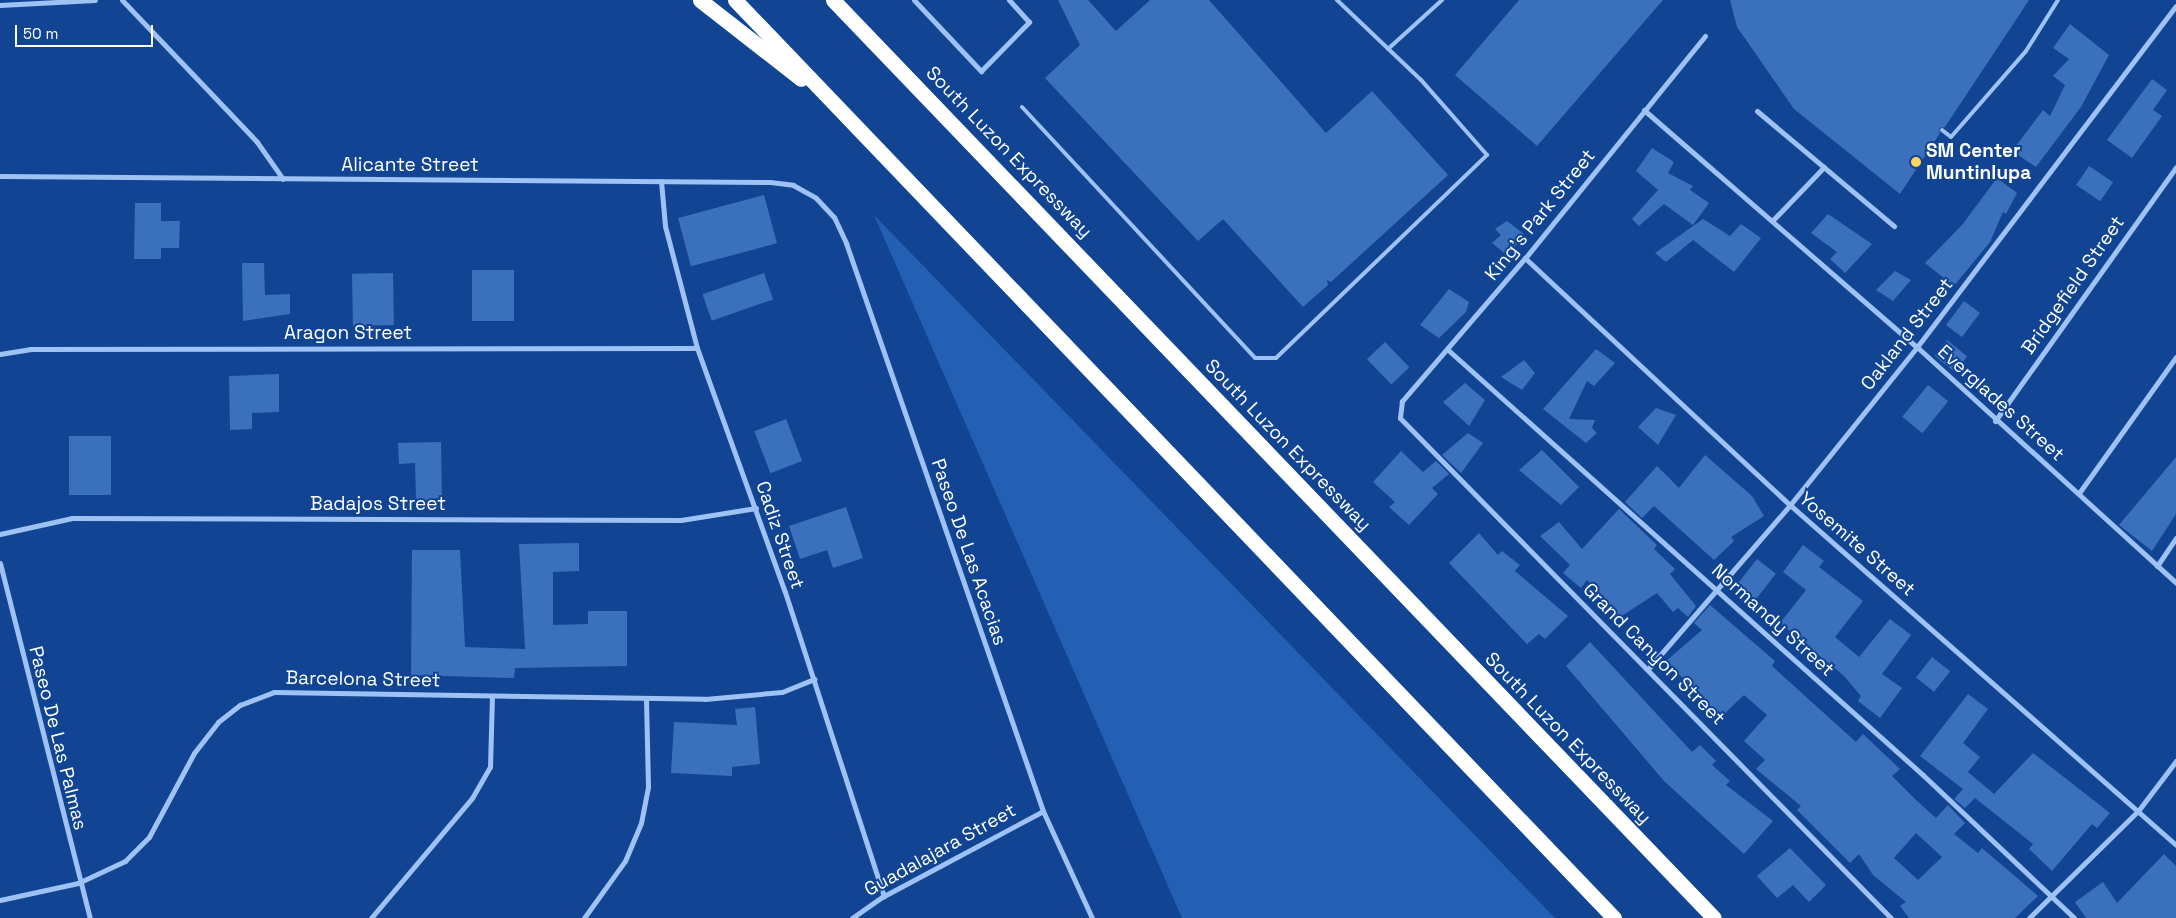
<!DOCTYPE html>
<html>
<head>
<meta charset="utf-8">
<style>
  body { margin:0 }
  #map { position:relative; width:2176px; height:918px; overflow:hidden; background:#114593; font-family:"Space Grotesk",sans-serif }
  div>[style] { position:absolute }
  .green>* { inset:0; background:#235fb3 }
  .building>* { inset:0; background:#3a70bc; transform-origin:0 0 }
  .service>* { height:4px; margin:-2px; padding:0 2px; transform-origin:2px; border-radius:2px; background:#9ec2f3 }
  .minor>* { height:5px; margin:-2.5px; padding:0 2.5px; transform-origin:2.5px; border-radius:2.5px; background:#9ec2f3 }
  .motorway>* { height:15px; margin:-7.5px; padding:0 7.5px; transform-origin:7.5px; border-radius:7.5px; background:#fff }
  .dots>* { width:14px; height:14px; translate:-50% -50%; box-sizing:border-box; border:2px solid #114593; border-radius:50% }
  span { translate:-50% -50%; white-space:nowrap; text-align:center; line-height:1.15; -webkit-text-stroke:4px #114593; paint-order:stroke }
  .poi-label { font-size:19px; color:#fff; font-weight:700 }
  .left { translate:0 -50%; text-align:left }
  .street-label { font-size:19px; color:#fff }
  .scale { position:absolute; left:15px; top:25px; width:138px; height:22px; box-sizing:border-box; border:2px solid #fff; border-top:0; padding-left:6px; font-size:15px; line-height:18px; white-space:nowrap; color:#fff; -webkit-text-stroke:4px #114593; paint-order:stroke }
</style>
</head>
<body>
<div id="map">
  <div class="green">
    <div style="clip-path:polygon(874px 215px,1555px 918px,1182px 918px)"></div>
  </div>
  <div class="building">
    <div style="clip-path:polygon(1058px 0,1088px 0,1116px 31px,1150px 0,1209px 0,1326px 133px,1372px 91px,1448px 175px,1331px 282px,1327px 280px,1328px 285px,1303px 307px,1223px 219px,1198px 241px,1045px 78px,1080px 45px)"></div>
    <div style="clip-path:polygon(1519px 0,1663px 0,1537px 146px,1455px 75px)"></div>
    <div style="clip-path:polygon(1730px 0,2029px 0,1945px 127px,1939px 128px,1940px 133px,1900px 194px,1794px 109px,1737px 27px)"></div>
    <div style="clip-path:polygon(2070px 24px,2109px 55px,2081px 107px,2036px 167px,2012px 151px,2043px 110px,2050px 116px,2065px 85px,2053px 76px,2069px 59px,2053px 48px)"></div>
    <div style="clip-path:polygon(2152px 79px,2167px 90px,2153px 110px,2162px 116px,2132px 158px,2107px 140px)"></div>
    <div style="clip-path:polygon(1652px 148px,1674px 162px,1668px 173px,1693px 186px,1690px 190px,1709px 203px,1693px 225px,1664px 204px,1639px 226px,1632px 219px,1658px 190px,1636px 171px)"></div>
    <div style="left:2089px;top:166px;width:29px;height:23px;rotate:34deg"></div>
    <div style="clip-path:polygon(1997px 178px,2017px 193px,2006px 214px,2003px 212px,1990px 242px,1954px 286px,1925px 263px,1962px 225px)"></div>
    <div style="left:764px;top:195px;width:50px;height:89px;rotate:75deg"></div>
    <div style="clip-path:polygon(135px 203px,161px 203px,161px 221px,180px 221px,179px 248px,161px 248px,161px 259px,134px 259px)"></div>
    <div style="clip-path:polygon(1828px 214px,1872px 244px,1845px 273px,1830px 259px,1837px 252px,1811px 233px)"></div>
    <div style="clip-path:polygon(1703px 219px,1730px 236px,1741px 224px,1761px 238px,1734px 272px,1693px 240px,1666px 262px,1655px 253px)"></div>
    <div style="clip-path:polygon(1507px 221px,1524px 234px,1508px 256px,1492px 243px,1501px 235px,1495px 229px)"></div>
    <div style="clip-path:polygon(242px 263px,264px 263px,265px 295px,290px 294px,290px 314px,243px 321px)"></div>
    <div style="left:472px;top:270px;width:42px;height:51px"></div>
    <div style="clip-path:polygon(1895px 271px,1911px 280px,1893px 301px,1876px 290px)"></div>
    <div style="left:393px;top:273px;width:52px;height:41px;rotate:89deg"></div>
    <div style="left:764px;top:273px;width:28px;height:65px;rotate:71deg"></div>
    <div style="clip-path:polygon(1449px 289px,1469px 302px,1466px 312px,1439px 338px,1420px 325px)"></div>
    <div style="left:1964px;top:301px;width:20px;height:30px;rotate:37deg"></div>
    <div style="left:1947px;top:340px;width:26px;height:20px;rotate:39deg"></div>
    <div style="left:1385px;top:342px;width:35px;height:25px;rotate:46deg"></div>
    <div style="clip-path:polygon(1596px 349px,1615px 363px,1594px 386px,1587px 381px,1569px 419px,1595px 420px,1592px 428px,1597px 433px,1586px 443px,1543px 409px)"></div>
    <div style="clip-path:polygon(1524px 360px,1535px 373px,1522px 390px,1501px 377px)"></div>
    <div style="clip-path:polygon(279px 374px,279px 412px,252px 413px,252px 429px,230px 430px,229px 376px)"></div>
    <div style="clip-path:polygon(1465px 383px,1485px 400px,1469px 426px,1443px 402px)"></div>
    <div style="left:1928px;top:385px;width:26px;height:41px;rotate:39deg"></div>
    <div style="clip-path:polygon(1656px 408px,1676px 415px,1658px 445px,1638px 427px)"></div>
    <div style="left:786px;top:419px;width:45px;height:34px;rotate:69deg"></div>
    <div style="clip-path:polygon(1468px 433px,1483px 443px,1461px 473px,1442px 455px)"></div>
    <div style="left:111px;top:436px;width:59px;height:42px;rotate:90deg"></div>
    <div style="clip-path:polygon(441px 442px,442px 500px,416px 500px,415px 463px,399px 464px,398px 443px)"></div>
    <div style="clip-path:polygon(1542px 450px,1579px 487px,1561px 505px,1519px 470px)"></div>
    <div style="clip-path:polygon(1401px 451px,1423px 472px,1436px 461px,1449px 474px,1432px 488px,1438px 494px,1409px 525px,1389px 507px,1395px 502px,1373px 482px)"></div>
    <div style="clip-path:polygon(1705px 455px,1752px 496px,1764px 516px,1731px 537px,1734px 541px,1714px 560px,1654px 506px,1642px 518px,1625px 502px,1657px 466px,1679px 488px)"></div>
    <div style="clip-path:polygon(2176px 457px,2176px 514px,2152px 551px,2119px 525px)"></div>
    <div style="clip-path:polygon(846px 507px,863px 558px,833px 568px,827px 550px,800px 559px,789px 526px)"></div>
    <div style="clip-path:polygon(1619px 509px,1657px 545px,1654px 549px,1675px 569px,1670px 574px,1696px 606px,1688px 617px,1678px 608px,1673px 612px,1657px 593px,1620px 617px,1587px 580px,1581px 588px,1563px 573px,1570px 565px,1540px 536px,1559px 522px,1582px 549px)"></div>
    <div style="clip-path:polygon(1479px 533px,1498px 555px,1502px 551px,1520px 565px,1515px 571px,1568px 616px,1545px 639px,1539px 634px,1527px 644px,1449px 563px)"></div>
    <div style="clip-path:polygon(579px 543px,579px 571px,553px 572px,553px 625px,588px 624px,588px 611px,627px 611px,627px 666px,515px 668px,514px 678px,411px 675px,412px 550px,460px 550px,465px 647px,525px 649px,519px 544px)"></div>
    <div style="clip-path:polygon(1803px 545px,1824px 561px,1819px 567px,1863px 601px,1835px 637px,1859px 657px,1890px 619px,1911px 635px,1882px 674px,1902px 688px,1880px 718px,1858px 701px,1861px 696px,1843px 675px,1780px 623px,1806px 590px,1783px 572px)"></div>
    <div style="left:1757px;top:559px;width:24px;height:33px;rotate:38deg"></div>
    <div style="clip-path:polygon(evenodd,1710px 605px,1775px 661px,1772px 666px,1856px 742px,1863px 734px,1900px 769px,1892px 776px,1916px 800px,1936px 818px,1948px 805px,1965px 823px,1954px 834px,1978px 853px,1982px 848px,2038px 896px,2015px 918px,1909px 918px,1900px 906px,1906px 902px,1873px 875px,1859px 854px,1850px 863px,1797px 810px,1801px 806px,1756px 769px,1765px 760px,1744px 741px,1767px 715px,1744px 695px,1721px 717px,1666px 661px,1702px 630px,1694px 623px,1710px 605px,1916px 833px,1942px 857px,1918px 880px,1894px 858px,1916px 833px)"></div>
    <div style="clip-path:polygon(1590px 642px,1692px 752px,1700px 745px,1716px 761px,1712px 765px,1730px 781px,1726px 785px,1773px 821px,1744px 854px,1664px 781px,1566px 666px)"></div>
    <div style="left:1932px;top:657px;width:23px;height:26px;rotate:38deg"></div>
    <div style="clip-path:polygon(1968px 694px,1988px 709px,1963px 743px,1980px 757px,1968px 772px,1994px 794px,2033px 753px,2110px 813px,2097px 828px,2092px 824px,2052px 871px,2029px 849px,2033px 844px,1975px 798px,1965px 808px,1954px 799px,1963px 789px,1920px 756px)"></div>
    <div style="clip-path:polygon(755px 707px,760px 764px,732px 767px,732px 776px,671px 773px,674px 722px,737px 725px,735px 709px)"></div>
    <div style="clip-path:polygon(1790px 848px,1826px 885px,1809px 902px,1793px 885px,1777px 898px,1757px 876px)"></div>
    <div style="clip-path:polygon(2164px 854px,2176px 866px,2176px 918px,2086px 918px,2075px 902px,2103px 882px,2117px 903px)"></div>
  </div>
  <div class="service">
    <div style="left:1388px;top:49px;width:73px;rotate:-42.2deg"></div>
    <div style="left:1022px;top:107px;width:342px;rotate:47.1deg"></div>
    <div style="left:1255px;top:358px;width:21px"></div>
    <div style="left:1276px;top:358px;width:293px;rotate:-43.9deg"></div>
    <div style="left:1487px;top:155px;width:100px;rotate:-131.3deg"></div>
    <div style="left:1421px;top:80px;width:116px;rotate:-136.4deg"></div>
    <div style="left:1942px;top:130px;width:11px;rotate:38deg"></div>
    <div style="left:1951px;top:137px;width:114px;rotate:-48.9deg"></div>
    <div style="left:2026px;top:51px;width:60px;rotate:-57.9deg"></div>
  </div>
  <div class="minor">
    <div style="left:122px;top:0;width:196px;rotate:46.4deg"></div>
    <div style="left:257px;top:142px;width:45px;rotate:54.9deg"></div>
    <div style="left:914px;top:0;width:98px;rotate:46.7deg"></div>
    <div style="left:981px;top:71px;width:69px;rotate:-45.6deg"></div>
    <div style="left:1029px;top:22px;width:30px;rotate:-132deg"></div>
    <div style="left:0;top:5px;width:95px;rotate:-3deg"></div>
    <div style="left:1705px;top:36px;width:286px;rotate:129deg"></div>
    <div style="left:1525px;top:258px;width:189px;rotate:130.7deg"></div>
    <div style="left:1402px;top:401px;width:17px;rotate:97deg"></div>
    <div style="left:1400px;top:418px;width:701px;rotate:45.52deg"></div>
    <div style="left:1644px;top:110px;width:362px;rotate:41deg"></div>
    <div style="left:1917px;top:347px;width:350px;rotate:42.3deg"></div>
    <div style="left:1757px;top:111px;width:179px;rotate:40deg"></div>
    <div style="left:0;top:176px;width:770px;rotate:0.45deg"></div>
    <div style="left:770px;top:182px;width:23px;rotate:7deg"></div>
    <div style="left:793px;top:185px;width:26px;rotate:29deg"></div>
    <div style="left:816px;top:198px;width:26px;rotate:47deg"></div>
    <div style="left:834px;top:217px;width:29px;rotate:65deg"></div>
    <div style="left:846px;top:243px;width:601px;rotate:70.87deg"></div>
    <div style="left:1043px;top:811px;width:118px;rotate:65.4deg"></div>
    <div style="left:661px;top:181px;width:45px;rotate:84.9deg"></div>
    <div style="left:665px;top:226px;width:126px;rotate:75.3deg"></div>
    <div style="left:697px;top:348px;width:259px;rotate:70.2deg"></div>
    <div style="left:785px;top:592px;width:320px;rotate:72deg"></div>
    <div style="left:1772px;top:221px;width:75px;rotate:-46.1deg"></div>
    <div style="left:1525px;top:258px;width:362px;rotate:43deg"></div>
    <div style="left:1790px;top:505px;width:514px;rotate:41.37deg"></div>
    <div style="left:1447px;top:349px;width:639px;rotate:41.83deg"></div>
    <div style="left:1923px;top:775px;width:208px;rotate:43.4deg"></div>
    <div style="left:0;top:354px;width:30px;rotate:-9deg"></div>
    <div style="left:30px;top:349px;width:667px;rotate:-0.09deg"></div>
    <div style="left:1995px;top:421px;width:312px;rotate:-54.5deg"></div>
    <div style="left:2079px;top:493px;width:167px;rotate:-54.5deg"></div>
    <div style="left:0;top:534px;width:74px;rotate:-12.5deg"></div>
    <div style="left:72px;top:518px;width:609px;rotate:0.19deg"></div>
    <div style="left:681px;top:520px;width:76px;rotate:-9.1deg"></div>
    <div style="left:0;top:563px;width:366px;rotate:75.8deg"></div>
    <div style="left:2157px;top:566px;width:34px;rotate:-56deg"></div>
    <div style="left:1648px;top:669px;width:217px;rotate:-49.1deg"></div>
    <div style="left:1790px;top:505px;width:203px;rotate:-51.2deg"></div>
    <div style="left:1917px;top:347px;width:428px;rotate:-52.8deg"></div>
    <div style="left:0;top:900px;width:80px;rotate:-12.3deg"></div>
    <div style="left:78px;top:883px;width:52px;rotate:-25.1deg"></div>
    <div style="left:125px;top:861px;width:34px;rotate:-45deg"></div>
    <div style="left:149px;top:837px;width:95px;rotate:-61.8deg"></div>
    <div style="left:194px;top:753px;width:39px;rotate:-52deg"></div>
    <div style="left:218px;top:722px;width:28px;rotate:-38deg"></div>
    <div style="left:240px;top:705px;width:36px;rotate:-21deg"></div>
    <div style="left:274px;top:692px;width:431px;rotate:0.9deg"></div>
    <div style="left:705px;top:699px;width:77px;rotate:-5.2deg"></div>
    <div style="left:782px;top:692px;width:35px;rotate:-22deg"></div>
    <div style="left:371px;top:918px;width:157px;rotate:-49.9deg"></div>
    <div style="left:472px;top:798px;width:36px;rotate:-60deg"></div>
    <div style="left:490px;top:767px;width:71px;rotate:-88.4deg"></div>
    <div style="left:584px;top:918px;width:70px;rotate:-54.3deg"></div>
    <div style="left:625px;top:861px;width:41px;rotate:-67.2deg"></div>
    <div style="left:641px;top:823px;width:37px;rotate:-79deg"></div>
    <div style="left:648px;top:787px;width:89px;rotate:-91.3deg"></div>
    <div style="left:852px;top:918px;width:39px;rotate:-35deg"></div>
    <div style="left:884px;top:896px;width:180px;rotate:-28.1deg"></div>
    <div style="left:2029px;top:918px;width:153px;rotate:-44.5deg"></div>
    <div style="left:2138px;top:811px;width:63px;rotate:-52.8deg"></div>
  </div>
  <div class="motorway">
    <div style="left:700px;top:0;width:128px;rotate:38deg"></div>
    <div style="left:735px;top:0;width:1271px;rotate:46.24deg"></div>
    <div style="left:833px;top:0;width:1272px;rotate:46.18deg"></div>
  </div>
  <div class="dots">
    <div style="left:1916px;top:162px;background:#ffd660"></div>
  </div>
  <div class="poi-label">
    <span class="left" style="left:1926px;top:162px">SM Center<br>Muntinlupa</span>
  </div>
  <div class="street-label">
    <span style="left:1009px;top:152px;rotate:46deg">South Luzon Expressway</span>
    <span style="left:410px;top:165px">Alicante Street</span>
    <span style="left:1540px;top:215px;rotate:-51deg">King's Park Street</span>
    <span style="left:2073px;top:285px;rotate:-55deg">Bridgefield Street</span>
    <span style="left:348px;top:333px">Aragon Street</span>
    <span style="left:1907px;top:334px;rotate:-52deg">Oakland Street</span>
    <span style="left:2001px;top:403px;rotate:42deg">Everglades Street</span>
    <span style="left:1288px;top:445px;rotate:46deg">South Luzon Expressway</span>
    <span style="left:378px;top:504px">Badajos Street</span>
    <span style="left:780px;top:535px;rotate:71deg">Cadiz Street</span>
    <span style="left:1857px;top:544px;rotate:41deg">Yosemite Street</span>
    <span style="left:969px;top:552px;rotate:71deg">Paseo De Las Acacias</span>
    <span style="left:1773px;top:620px;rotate:42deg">Normandy Street</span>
    <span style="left:1654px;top:654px;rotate:45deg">Grand Canyon Street</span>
    <span style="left:363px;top:679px;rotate:1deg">Barcelona Street</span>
    <span style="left:58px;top:738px;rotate:76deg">Paseo De Las Palmas</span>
    <span style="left:1568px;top:738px;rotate:46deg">South Luzon Expressway</span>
    <span style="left:940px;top:850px;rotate:-29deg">Guadalajara Street</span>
  </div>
  <div class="scale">50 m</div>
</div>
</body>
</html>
